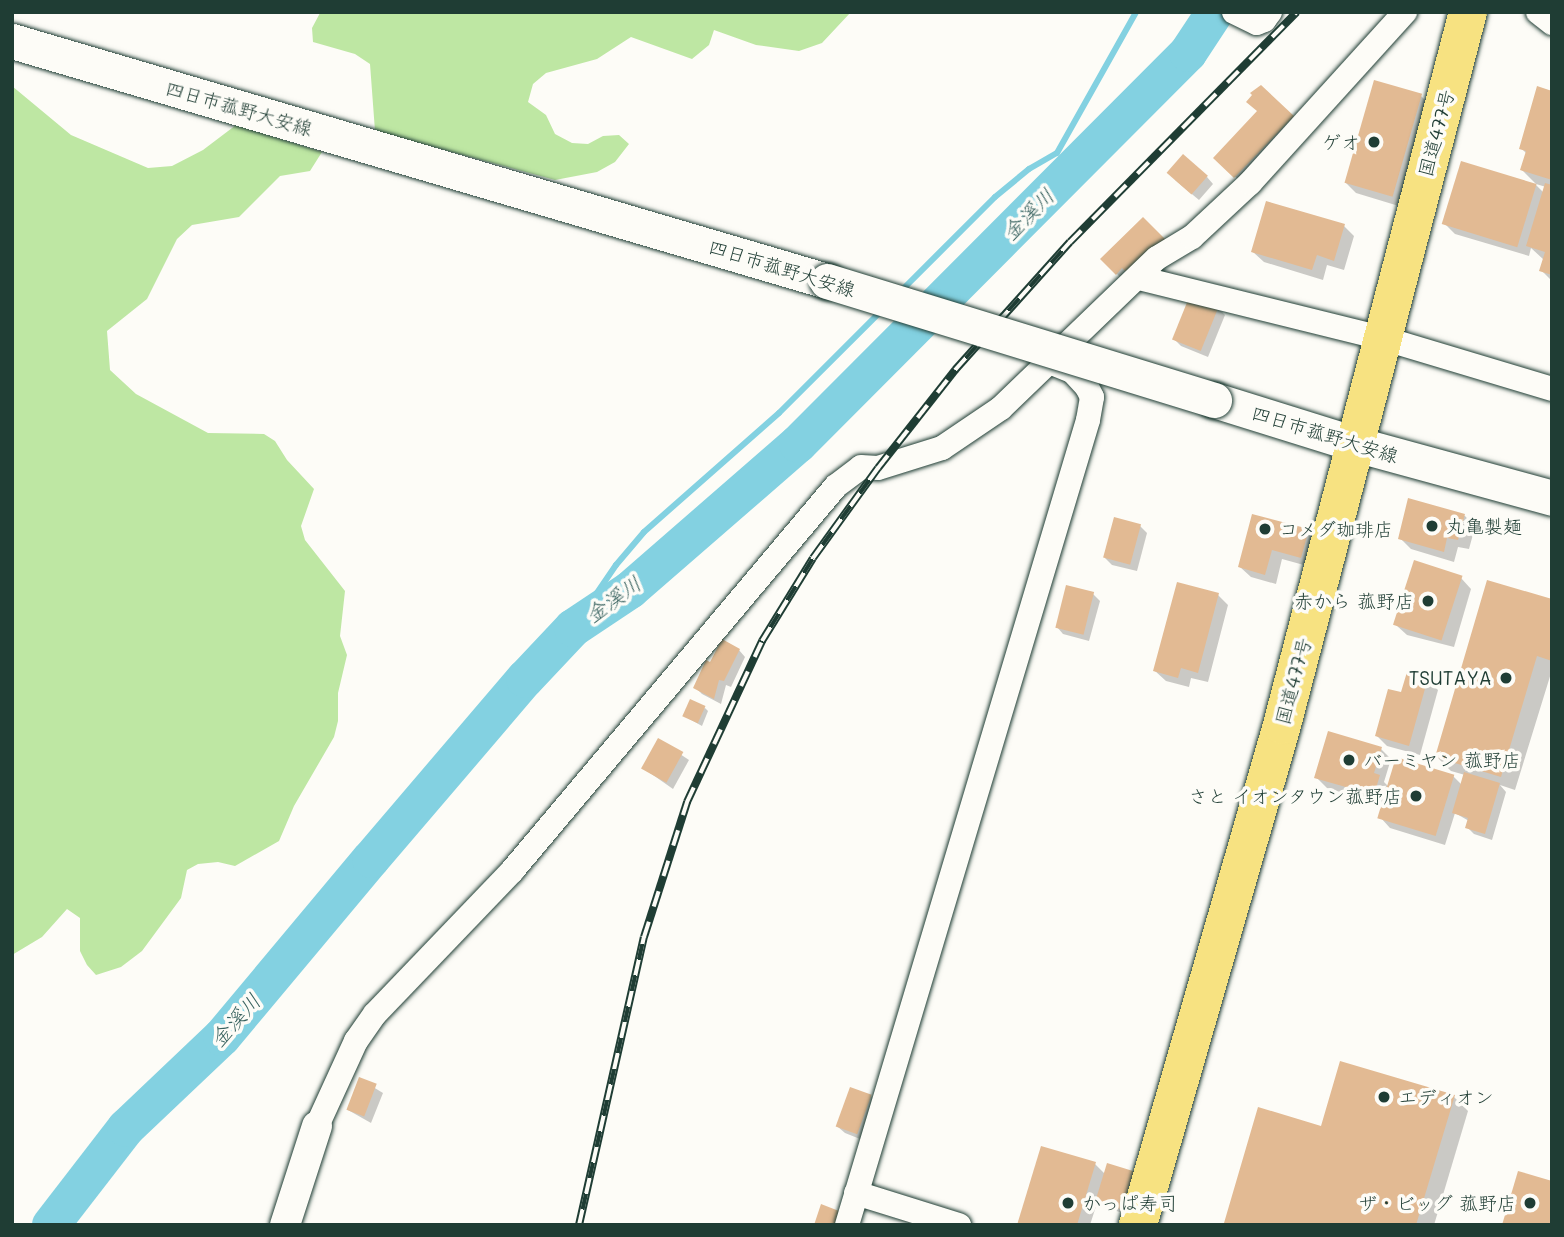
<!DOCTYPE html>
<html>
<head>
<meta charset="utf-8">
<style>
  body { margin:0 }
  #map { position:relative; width:1564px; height:1237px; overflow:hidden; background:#fdfcf7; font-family:Mali,"Klee One",sans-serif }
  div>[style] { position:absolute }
  .green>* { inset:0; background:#bee7a3 }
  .shadow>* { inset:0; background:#0003 }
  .stream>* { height:6px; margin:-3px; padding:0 3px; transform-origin:3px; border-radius:3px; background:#83d1e1 }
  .river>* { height:38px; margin:-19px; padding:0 19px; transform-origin:19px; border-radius:19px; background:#83d1e1 }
  .building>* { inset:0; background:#e2ba93; transform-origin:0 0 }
  .roads { filter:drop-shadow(0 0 2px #1f3d34) drop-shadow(0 0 2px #1f3d34) }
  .minor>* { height:24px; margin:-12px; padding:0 12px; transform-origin:12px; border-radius:12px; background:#fdfcf7 }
  .tertiary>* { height:30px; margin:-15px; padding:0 15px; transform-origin:15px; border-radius:15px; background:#fdfcf7 }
  .secondary>* { height:35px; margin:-17.5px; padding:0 17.5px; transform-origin:17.5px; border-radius:17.5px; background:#fdfcf7 }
  .trunk>* { height:38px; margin:-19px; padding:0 19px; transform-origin:19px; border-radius:19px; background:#f7e281 }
  .rail>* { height:8px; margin-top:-4px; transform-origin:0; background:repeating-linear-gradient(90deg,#fdfcf7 0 16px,#1f3d34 0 32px); box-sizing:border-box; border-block:2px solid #1f3d34 }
  .bridges { filter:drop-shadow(0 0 2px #1f3d34) drop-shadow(0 0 2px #1f3d34) }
  .secondary-bridge>* { height:35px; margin:-17.5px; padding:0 17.5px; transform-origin:17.5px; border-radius:17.5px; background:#fdfcf7 }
  .dots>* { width:19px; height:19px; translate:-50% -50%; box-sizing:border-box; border:4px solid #fdfcf7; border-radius:50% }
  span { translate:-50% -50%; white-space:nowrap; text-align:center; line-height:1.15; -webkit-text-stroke:7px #fdfcf7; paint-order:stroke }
  .street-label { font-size:19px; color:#1f3d34 }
  .poi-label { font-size:19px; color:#1f3d34 }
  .right { translate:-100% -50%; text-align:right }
  .left { translate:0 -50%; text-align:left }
  .water-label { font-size:21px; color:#38625f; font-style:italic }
  .frame { position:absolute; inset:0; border:14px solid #1f3d34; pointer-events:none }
</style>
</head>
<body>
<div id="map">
  <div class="green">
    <div style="clip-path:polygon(326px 12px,851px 12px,822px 43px,799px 51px,756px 45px,714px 30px,709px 45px,692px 59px,631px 37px,597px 59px,546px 73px,533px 84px,528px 102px,546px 115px,555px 134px,572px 143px,588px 144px,603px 136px,619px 135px,629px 144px,615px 162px,597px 172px,555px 180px,375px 131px,370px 64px,355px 54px,313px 42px,312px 28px,320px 13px)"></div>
    <div style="clip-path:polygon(12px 86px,71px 135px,148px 168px,172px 166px,203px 150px,236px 125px,322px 152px,310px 171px,280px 176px,239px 217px,192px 225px,177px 239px,147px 299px,107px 331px,110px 370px,136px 394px,208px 433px,264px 434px,275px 441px,287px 460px,314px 489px,301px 526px,305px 540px,345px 591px,340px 636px,347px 655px,338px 693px,338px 721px,334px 737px,294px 806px,279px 841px,235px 866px,218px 862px,198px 864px,187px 870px,181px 898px,142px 951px,121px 967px,96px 975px,87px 965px,80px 951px,80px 918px,67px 909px,42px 937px,12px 955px)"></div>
  </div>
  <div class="shadow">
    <div style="clip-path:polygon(1261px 87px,1299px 124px,1242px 183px,1215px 158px,1259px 112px)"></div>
    <div style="clip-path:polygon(1552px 92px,1552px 281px,1541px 270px,1544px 260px,1531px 248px,1529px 256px,1455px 234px,1444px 223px,1536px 185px,1544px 193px,1546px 187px,1536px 184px,1522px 170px,1527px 154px,1521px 148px)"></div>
    <div style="clip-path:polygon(1421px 96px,1431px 106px,1402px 207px,1356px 193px,1346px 183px)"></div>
    <div style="clip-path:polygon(1207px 177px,1213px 184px,1199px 200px,1175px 180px)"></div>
    <div style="clip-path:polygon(1143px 219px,1123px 280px,1102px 259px)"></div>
    <div style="clip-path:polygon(1344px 226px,1354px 236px,1344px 270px,1327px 265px,1323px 280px,1264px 262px,1253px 252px)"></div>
    <div style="clip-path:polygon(1218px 308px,1225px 315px,1208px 357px,1181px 346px,1174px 339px)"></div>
    <div style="clip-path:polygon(1410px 500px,1465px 516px,1475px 527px,1469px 549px,1458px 547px,1454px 562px,1411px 549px,1400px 538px)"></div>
    <div style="clip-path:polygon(1140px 526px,1147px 533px,1137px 571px,1112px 565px,1105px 558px)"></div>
    <div style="clip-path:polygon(1308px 531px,1318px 541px,1311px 567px,1282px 559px,1276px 584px,1251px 577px,1240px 567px)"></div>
    <div style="clip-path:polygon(1461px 578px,1471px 589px,1454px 647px,1407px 635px,1396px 625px)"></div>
    <div style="clip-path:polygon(1093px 594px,1100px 601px,1089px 641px,1063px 634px,1057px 627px)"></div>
    <div style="clip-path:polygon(1218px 595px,1228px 605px,1208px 682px,1191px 678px,1189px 687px,1166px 681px,1155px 671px)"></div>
    <div style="clip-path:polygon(1552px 601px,1552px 670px,1515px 790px,1500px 785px,1506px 792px,1492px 840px,1474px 834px,1467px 827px,1469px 821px,1455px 813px,1445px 845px,1390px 828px,1380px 817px,1383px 805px,1327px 788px,1316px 777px,1381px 749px,1391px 759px,1384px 782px,1389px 787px,1453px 776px,1462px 785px,1465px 775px,1451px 771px,1437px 757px)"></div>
    <div style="clip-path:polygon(739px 650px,745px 657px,731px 687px,726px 685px,721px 704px,702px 694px,695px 687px,711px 665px)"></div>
    <div style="clip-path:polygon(1427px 680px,1438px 690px,1420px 755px,1387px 746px,1377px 736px,1402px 695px)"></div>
    <div style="clip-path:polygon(705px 708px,708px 711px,702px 726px,684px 716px)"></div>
    <div style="clip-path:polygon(659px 740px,689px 760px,673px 789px,643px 768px)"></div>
    <div style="clip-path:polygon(360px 1079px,383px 1093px,371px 1123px,348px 1110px)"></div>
    <div style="clip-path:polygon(871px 1096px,878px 1103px,865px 1141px,845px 1133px,838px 1127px)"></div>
    <div style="clip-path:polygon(1454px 1097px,1468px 1111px,1434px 1225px,1226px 1222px,1322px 1128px)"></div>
    <div style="clip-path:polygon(1095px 1164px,1106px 1175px,1129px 1215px,1104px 1207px,1098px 1200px,1090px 1225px,1019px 1225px)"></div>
  </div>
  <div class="stream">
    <div style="left:900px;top:292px;width:134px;rotate:-45deg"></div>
    <div style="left:995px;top:197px;width:44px;rotate:-39.5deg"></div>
    <div style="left:1029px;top:169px;width:32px;rotate:-30deg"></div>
    <div style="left:1057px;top:153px;width:162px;rotate:-60.7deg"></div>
    <div style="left:573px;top:628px;width:76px;rotate:-55.7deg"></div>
    <div style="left:616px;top:565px;width:43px;rotate:-49.7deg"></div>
    <div style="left:644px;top:532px;width:180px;rotate:-41.4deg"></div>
    <div style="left:779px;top:413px;width:146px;rotate:-45deg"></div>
  </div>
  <div class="river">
    <div style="left:51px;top:1225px;width:123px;rotate:-52.3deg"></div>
    <div style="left:126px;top:1128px;width:132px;rotate:-43.5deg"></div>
    <div style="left:222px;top:1037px;width:232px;rotate:-50.1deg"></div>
    <div style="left:371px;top:859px;width:237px;rotate:-49.5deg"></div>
    <div style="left:525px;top:679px;width:70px;rotate:-46.7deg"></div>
    <div style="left:573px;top:628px;width:69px;rotate:-33.7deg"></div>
    <div style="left:630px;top:590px;width:223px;rotate:-41deg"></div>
    <div style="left:798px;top:444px;width:552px;rotate:-45.07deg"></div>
    <div style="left:1188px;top:53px;width:49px;rotate:-56.6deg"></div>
  </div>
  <div class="building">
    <div style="left:1374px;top:80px;width:50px;height:107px;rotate:16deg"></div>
    <div style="clip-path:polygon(1261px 85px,1294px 116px,1234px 178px,1213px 158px,1257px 111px,1246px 102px,1252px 95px,1250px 93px)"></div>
    <div style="clip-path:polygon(1537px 86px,1552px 91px,1552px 180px,1520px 170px,1526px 151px,1519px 149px)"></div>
    <div style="left:1183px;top:154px;width:33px;height:25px;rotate:41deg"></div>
    <div style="left:1461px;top:161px;width:79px;height:66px;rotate:17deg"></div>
    <div style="clip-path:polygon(1545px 183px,1552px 185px,1552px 275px,1539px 271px,1545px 252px,1526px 246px)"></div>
    <div style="clip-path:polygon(1266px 201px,1345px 224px,1334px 261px,1317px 255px,1312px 270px,1251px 252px)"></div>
    <div style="clip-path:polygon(1143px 217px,1169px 243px,1130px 276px,1122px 268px,1116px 275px,1100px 259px)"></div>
    <div style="left:1190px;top:295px;width:31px;height:48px;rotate:22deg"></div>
    <div style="clip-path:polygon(1408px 498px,1465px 514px,1458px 540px,1447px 538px,1444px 552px,1398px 539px)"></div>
    <div style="clip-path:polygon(1252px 514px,1309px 529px,1301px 558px,1272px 550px,1265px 575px,1238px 567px)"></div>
    <div style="left:1114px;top:517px;width:28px;height:42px;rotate:15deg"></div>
    <div style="left:1414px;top:560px;width:51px;height:68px;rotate:18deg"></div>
    <div style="clip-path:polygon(1487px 580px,1552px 599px,1552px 661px,1537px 656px,1501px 777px,1435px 757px)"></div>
    <div style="clip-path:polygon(1177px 582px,1219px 593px,1198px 673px,1181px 668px,1178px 678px,1153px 671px)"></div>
    <div style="left:1066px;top:585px;width:29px;height:44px;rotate:14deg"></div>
    <div style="clip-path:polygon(722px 639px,740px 649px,724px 681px,719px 680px,714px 699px,693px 688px,706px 660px,710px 662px)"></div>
    <div style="clip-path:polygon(1407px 672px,1428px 678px,1409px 746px,1375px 736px,1388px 689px,1401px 692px)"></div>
    <div style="left:690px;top:699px;width:17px;height:19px;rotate:24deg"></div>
    <div style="clip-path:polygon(1328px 731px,1382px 747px,1374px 773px,1380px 775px,1374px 795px,1314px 778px)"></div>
    <div style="left:658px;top:738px;width:29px;height:35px;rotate:29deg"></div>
    <div style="left:1396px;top:757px;width:61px;height:64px;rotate:17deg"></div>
    <div style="clip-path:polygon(1464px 772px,1500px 783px,1485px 834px,1465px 828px,1468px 818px,1452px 813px)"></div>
    <div style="clip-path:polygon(1340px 1061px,1455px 1095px,1416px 1225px,1224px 1223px,1258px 1107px,1321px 1126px)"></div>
    <div style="left:359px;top:1077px;width:19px;height:35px;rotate:21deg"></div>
    <div style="left:850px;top:1087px;width:23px;height:42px;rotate:20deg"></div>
    <div style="clip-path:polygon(1041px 1146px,1096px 1162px,1077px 1225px,1017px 1225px)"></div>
    <div style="left:1107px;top:1163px;width:28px;height:40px;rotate:17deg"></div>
    <div style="clip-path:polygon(1518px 1171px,1552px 1181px,1552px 1225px,1502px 1225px)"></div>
    <div style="clip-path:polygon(821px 1204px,839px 1211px,835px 1225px,814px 1225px)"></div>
  </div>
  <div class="roads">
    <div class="minor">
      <div style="left:1234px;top:12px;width:25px;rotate:26deg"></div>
      <div style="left:1257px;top:23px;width:8px;rotate:-23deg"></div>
      <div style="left:1264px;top:20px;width:10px;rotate:-53deg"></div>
      <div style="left:1538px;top:12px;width:18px;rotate:38deg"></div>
      <div style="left:1139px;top:278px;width:250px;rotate:13.9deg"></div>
      <div style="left:1382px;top:338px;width:177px;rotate:16.7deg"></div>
      <div style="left:317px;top:1126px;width:94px;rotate:-65.4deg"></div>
      <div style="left:356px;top:1041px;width:33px;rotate:-55deg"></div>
      <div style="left:375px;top:1014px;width:198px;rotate:-46.2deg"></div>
      <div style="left:512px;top:871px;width:503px;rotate:-49.92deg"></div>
      <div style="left:836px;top:486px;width:31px;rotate:-37deg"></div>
      <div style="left:861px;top:467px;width:17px;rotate:3deg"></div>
      <div style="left:878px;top:468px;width:67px;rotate:-17.4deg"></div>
      <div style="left:942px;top:448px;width:71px;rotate:-34.1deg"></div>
      <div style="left:1001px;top:408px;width:216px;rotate:-43.9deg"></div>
      <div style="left:1157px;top:258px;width:41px;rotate:-31deg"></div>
      <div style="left:1192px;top:237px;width:79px;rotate:-43deg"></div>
      <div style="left:1250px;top:183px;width:231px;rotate:-47.8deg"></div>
      <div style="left:856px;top:1193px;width:108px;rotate:17.3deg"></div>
      <div style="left:847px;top:1225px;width:840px;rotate:-73.33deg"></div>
      <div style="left:1088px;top:420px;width:23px;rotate:-80deg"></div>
      <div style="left:1092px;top:397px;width:11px;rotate:-117deg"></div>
      <div style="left:1087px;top:387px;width:22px;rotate:-133deg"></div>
      <div style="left:1072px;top:371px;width:22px;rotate:-158deg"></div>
    </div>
    <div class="tertiary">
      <div style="left:285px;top:1225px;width:104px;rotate:-72.1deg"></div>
    </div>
    <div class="secondary">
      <div style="left:12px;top:41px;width:850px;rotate:16.41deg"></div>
      <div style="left:1214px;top:400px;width:148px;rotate:17.3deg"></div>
      <div style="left:1355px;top:444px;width:204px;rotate:15.3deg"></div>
    </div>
    <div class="trunk">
      <div style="left:1138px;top:1225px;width:520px;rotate:-73.93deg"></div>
      <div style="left:1282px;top:725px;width:737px;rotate:-75.38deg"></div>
    </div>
  </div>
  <div class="rail">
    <div style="left:579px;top:1225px;width:295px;rotate:-77.3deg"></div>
    <div style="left:644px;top:937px;width:142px;rotate:-72.3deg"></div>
    <div style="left:687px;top:802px;width:178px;rotate:-65deg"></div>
    <div style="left:762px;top:641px;width:97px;rotate:-58.4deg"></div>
    <div style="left:813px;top:558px;width:111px;rotate:-54.2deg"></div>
    <div style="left:878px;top:468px;width:125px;rotate:-51.8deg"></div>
    <div style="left:955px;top:370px;width:172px;rotate:-48.1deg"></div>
    <div style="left:1070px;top:242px;width:323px;rotate:-45.4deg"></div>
  </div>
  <div class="bridges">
    <div class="secondary-bridge">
      <div style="left:827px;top:281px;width:405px;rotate:17.1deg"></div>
    </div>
  </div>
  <div class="dots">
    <div style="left:1374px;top:142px;background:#1f3d34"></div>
    <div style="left:1432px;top:526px;background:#1f3d34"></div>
    <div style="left:1265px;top:529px;background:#1f3d34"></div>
    <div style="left:1428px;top:601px;background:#1f3d34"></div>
    <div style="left:1506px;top:678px;background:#1f3d34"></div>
    <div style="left:1349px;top:760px;background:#1f3d34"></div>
    <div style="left:1416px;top:796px;background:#1f3d34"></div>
    <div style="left:1384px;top:1097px;background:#1f3d34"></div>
    <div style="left:1068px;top:1203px;background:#1f3d34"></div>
    <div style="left:1530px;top:1203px;background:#1f3d34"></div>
  </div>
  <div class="street-label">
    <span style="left:239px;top:108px;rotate:16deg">四日市菰野大安線</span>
    <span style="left:1436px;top:133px;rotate:-75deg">国道477号</span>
    <span style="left:782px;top:268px;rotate:17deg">四日市菰野大安線</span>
    <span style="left:1325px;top:434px;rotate:17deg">四日市菰野大安線</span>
    <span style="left:1293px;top:681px;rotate:-75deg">国道477号</span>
  </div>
  <div class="poi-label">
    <span class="right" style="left:1360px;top:142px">ゲオ</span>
    <span class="left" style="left:1446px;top:526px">丸亀製麺</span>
    <span class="left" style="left:1279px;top:529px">コメダ珈琲店</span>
    <span class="right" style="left:1414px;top:601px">赤から 菰野店</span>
    <span class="right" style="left:1492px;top:678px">TSUTAYA</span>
    <span class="left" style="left:1363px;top:760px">バーミヤン 菰野店</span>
    <span class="right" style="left:1402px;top:796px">さと イオンタウン菰野店</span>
    <span class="left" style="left:1398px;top:1097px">エディオン</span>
    <span class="left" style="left:1082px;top:1203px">かっぱ寿司</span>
    <span class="right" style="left:1516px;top:1203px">ザ・ビッグ 菰野店</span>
  </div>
  <div class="water-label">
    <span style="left:1028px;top:214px;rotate:-45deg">金溪川</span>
    <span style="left:613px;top:599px;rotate:-36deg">金溪川</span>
    <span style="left:235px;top:1020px;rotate:-48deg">金溪川</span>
  </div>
  <div class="frame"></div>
</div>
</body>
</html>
